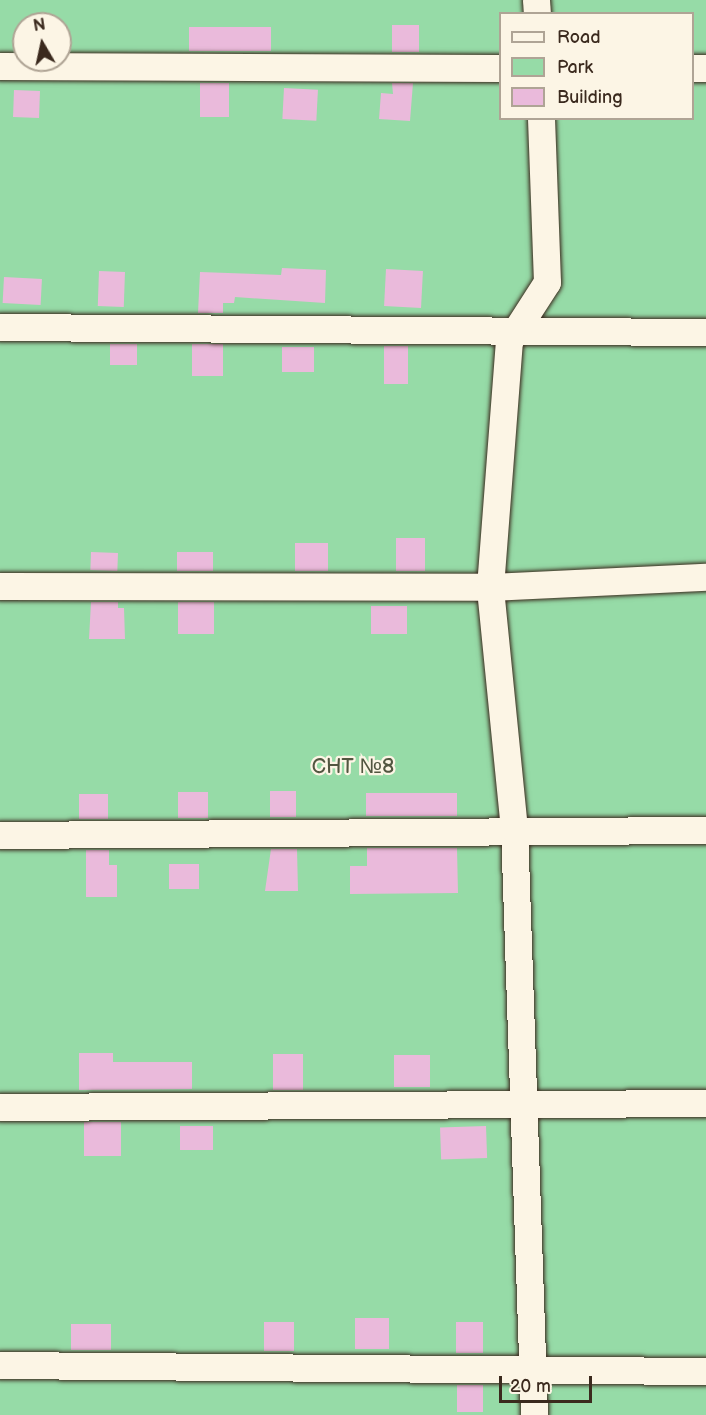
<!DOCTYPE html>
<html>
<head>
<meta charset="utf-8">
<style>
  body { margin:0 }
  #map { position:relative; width:706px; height:1415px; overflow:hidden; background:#fcf5e5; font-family:"Balsamiq Sans",sans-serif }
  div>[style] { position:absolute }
  .green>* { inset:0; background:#96dba7 }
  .building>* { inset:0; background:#eabadb; transform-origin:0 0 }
  .roads { filter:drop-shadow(0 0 2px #3b2a1e) drop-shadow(0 0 2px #3b2a1e) }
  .street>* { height:27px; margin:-13.5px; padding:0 13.5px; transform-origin:13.5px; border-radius:13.5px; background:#fcf5e5 }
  span { translate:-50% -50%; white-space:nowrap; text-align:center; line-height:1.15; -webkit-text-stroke:4.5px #fcf5e5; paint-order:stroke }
  .park-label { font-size:21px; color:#525640 }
  .legend { position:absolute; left:499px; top:12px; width:195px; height:108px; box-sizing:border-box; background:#fcf5e5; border:2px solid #afa495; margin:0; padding:8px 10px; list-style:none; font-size:18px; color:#3b2a1e }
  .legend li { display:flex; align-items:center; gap:12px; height:30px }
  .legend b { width:30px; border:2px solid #afa495 }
  .north { position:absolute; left:12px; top:12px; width:60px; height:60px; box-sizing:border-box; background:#fcf5e5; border:2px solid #afa495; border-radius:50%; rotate:351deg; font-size:16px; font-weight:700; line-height:24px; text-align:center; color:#3b2a1e }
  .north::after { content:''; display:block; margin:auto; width:21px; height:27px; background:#3b2a1e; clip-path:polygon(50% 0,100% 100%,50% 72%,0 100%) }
  .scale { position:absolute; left:499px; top:1376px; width:93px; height:27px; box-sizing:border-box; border:3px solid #3b2a1e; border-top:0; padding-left:8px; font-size:18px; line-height:21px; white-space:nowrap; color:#3b2a1e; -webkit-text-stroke:4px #fcf5e5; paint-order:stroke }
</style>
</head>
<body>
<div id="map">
  <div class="green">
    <div style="clip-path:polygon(evenodd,0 0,706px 0,706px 1415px,0 1415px,0 0,500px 14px,692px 14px,692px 118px,500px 118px,500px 14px,0 0,24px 24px,60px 24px,60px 60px,24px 60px,24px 24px)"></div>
  </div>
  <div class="building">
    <div style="left:392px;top:25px;width:27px;height:27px"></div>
    <div style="left:189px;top:27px;width:82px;height:24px"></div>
    <div style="left:200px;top:83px;width:29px;height:34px"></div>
    <div style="clip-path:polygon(392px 83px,413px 83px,410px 121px,379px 119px,381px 93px,393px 94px)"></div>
    <div style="left:284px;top:88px;width:34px;height:31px;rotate:3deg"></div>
    <div style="left:14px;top:90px;width:26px;height:27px;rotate:2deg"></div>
    <div style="clip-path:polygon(282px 268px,326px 270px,325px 303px,235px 297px,234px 303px,223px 303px,223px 313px,198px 313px,200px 272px,281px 275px)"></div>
    <div style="left:386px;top:269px;width:37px;height:37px;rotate:3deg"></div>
    <div style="left:99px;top:271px;width:26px;height:35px;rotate:2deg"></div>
    <div style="left:4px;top:277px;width:38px;height:26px;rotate:3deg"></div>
    <div style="left:110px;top:344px;width:27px;height:21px"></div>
    <div style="left:223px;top:344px;width:32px;height:31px;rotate:90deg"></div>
    <div style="left:384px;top:346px;width:24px;height:38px"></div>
    <div style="left:282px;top:347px;width:32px;height:25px"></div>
    <div style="left:425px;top:538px;width:33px;height:29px;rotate:90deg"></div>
    <div style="left:295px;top:543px;width:33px;height:28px"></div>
    <div style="left:91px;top:552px;width:27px;height:18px;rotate:2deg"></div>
    <div style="left:177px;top:552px;width:36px;height:19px"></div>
    <div style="clip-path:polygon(91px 602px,118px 602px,118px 608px,124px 608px,125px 639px,89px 639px)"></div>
    <div style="left:178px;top:602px;width:36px;height:32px"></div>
    <div style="left:371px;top:606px;width:36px;height:28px"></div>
    <div style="left:270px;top:791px;width:26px;height:26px"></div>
    <div style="left:208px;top:792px;width:26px;height:30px;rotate:90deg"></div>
    <div style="left:457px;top:793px;width:23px;height:91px;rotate:90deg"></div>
    <div style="left:79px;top:794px;width:29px;height:25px"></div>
    <div style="clip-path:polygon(367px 848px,457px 848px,458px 893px,350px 894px,350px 866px,367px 866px)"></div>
    <div style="clip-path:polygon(271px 849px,297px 849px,298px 891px,265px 891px)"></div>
    <div style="clip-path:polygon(86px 850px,109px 850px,109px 865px,117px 865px,117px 897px,86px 897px)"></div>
    <div style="left:169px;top:864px;width:30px;height:25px"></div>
    <div style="clip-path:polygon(79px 1053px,113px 1053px,113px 1062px,192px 1062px,192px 1089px,79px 1090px)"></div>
    <div style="left:273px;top:1054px;width:30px;height:36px"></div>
    <div style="left:394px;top:1055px;width:36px;height:32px"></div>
    <div style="left:84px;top:1122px;width:37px;height:34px"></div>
    <div style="left:180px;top:1126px;width:33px;height:24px"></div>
    <div style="left:486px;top:1126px;width:32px;height:46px;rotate:88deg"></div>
    <div style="left:355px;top:1318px;width:34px;height:31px"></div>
    <div style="left:294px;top:1322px;width:29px;height:30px;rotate:90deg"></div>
    <div style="left:456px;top:1322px;width:27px;height:31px"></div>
    <div style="left:71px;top:1324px;width:40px;height:26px"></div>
    <div style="left:457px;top:1385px;width:26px;height:27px"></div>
  </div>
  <div class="roads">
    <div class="street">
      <div style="left:536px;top:0;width:14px;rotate:86deg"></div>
      <div style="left:0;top:66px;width:500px;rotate:0.23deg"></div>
      <div style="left:692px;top:68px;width:14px"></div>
      <div style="left:0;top:327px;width:706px;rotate:0.41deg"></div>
      <div style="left:0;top:586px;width:490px;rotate:0.1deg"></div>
      <div style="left:490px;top:587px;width:216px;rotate:-2.7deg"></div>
      <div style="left:0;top:835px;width:706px;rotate:-0.41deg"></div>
      <div style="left:0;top:1107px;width:706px;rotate:-0.32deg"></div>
      <div style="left:0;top:1365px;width:706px;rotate:0.49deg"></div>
      <div style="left:534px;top:1415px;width:586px;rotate:-91.95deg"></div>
      <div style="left:514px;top:829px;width:243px;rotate:-95.7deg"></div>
      <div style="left:490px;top:587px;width:247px;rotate:-85.6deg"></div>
      <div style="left:509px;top:341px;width:70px;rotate:-57.2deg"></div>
      <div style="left:547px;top:282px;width:164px;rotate:-92.1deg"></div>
    </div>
  </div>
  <div class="park-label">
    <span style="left:353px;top:767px">СНТ №8</span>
  </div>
  <ul class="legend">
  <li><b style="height:8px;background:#fcf5e5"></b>Road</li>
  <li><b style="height:16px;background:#96dba7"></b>Park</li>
  <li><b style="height:16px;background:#eabadb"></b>Building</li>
  </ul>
  <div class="north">N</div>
  <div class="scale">20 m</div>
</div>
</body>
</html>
